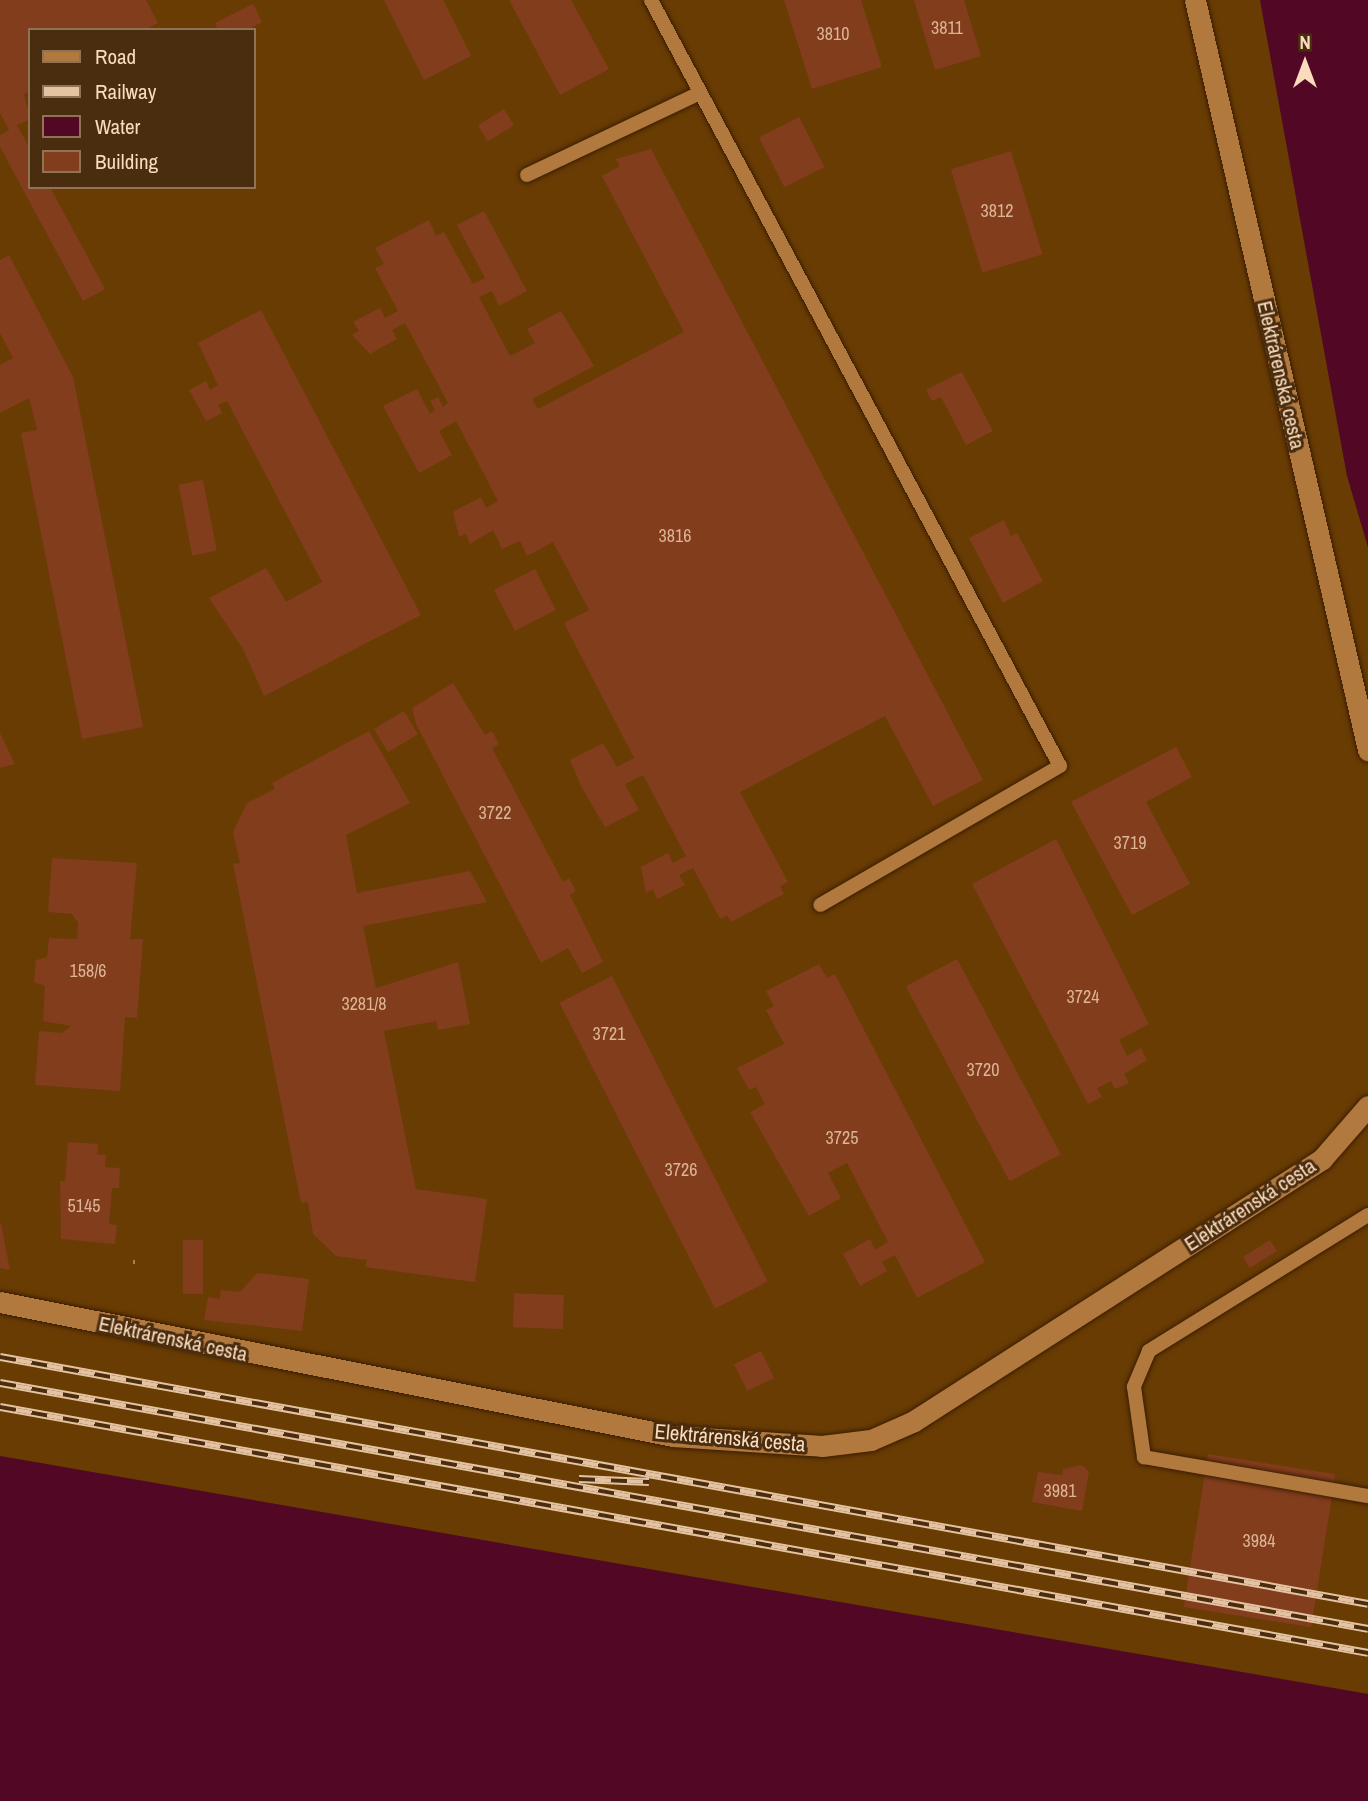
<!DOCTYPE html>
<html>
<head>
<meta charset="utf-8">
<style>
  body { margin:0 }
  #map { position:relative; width:1368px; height:1801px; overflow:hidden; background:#5c3401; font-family:"Archivo Narrow",sans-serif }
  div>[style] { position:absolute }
  .built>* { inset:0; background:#693c04 }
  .water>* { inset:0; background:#520825 }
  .building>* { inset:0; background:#823d1c; transform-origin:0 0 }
  .path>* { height:4.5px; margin-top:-2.25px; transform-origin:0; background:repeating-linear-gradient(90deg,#a6825a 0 2px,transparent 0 7px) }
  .roads { filter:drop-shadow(0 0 2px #3a1e00) drop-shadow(0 0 2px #3a1e00) }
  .service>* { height:14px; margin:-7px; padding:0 7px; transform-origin:7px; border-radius:7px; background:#b2793f }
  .minor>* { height:21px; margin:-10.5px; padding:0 10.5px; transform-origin:10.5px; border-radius:10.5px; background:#b2793f }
  .rail>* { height:8px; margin-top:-4px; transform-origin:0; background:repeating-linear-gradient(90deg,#4a2d0e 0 16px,#e4c3a3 0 32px); box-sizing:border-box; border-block:2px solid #e4c3a3 }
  span { translate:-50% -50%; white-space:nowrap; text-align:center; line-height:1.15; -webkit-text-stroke:6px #4a2d0e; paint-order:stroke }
  .number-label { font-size:18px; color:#dcb496 }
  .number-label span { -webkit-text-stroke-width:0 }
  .street-label { font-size:21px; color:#fadbbe }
  .legend { position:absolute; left:28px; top:28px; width:228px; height:161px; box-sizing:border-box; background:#4a2d0e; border:2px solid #907354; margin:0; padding:9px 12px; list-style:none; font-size:21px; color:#fadbbe }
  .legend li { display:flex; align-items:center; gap:14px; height:35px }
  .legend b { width:35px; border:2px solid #907354 }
  .north { position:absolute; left:1270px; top:28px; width:70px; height:70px; -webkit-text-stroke:5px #4a2d0e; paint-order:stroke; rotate:0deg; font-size:19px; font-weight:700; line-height:28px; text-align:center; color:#fadbbe }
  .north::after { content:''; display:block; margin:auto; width:24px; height:32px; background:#fadbbe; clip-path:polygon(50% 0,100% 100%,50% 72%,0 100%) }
</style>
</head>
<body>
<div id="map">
  <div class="built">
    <div style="clip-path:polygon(evenodd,0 0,1260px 0,1347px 475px,1368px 547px,1368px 1694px,0 1456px,0 0,30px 30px,254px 30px,254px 187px,30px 187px,30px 30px)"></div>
  </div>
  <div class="water">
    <div style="clip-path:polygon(1260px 0,1368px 0,1368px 547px,1347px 476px)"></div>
    <div style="clip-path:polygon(0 1456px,1368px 1694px,1368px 1801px,0 1801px)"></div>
  </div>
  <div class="building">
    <div style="clip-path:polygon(0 0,146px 0,158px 23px,145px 30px,30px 30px,30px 91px,24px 94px,30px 119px,17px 125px,30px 149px,30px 187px,50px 187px,105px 289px,83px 301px,0 147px,0 135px,9px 130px,0 113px)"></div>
    <div style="clip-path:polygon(384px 0,443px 0,471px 56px,424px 80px)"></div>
    <div style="clip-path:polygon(509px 0,571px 0,609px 69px,560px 95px)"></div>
    <div style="clip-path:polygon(784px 0,861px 0,882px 67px,812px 89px)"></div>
    <div style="clip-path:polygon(914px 0,964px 0,981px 56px,935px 70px)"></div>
    <div style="clip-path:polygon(253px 4px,262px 22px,247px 30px,218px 30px,215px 23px)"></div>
    <div style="left:504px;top:109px;width:19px;height:31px;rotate:58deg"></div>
    <div style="left:799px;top:117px;width:56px;height:45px;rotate:63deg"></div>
    <div style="clip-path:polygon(651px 149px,983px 780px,933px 806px,885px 716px,740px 792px,788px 882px,780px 886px,784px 894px,731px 922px,727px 915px,720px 919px,693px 868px,679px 875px,685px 885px,657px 899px,653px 889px,646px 893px,641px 867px,668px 853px,673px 863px,686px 856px,643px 775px,625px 784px,639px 810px,605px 827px,581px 786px,570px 760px,603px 743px,617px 767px,634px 758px,564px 623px,589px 610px,553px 542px,527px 556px,520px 541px,502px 549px,493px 530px,470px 544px,466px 534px,459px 537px,453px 512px,481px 497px,486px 508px,498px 501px,456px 421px,439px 431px,452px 455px,419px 473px,383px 406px,417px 389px,430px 414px,435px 410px,430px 401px,438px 397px,443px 407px,448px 403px,405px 323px,392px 330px,397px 339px,370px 354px,352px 335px,359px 331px,353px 322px,380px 308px,385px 318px,398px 311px,375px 268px,384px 264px,375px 248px,429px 220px,436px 236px,444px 232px,473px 284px,485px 278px,457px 225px,484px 211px,527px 291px,499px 306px,492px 291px,479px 297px,510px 356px,535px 343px,527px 329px,561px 311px,594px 366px,532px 399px,538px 409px,684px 332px,602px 176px,620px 166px,616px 159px)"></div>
    <div style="left:1011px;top:151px;width:108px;height:63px;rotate:73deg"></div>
    <div style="clip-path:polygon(9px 255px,73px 377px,143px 727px,82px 739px,21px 433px,37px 430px,29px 398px,0 413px,0 365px,13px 358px,0 333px,0 260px)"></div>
    <div style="clip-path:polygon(261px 310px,421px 615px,264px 696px,243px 649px,209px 598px,266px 568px,286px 602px,322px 582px,227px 401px,218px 405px,222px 413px,206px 421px,189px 390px,206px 381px,210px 390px,218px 385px,198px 343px)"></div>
    <div style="clip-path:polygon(962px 372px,993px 431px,966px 445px,941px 397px,932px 401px,926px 390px)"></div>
    <div style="left:203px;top:480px;width:72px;height:25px;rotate:79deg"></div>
    <div style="clip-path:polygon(1004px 520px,1011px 536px,1017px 533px,1043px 581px,1003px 603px,969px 538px)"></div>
    <div style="left:535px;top:569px;width:46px;height:46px;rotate:63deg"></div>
    <div style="clip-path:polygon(453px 683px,485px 735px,492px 731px,499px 744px,492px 748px,563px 882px,569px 878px,576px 891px,570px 895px,603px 962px,582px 973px,568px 948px,541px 963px,416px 724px,412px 708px)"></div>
    <div style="left:404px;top:711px;width:27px;height:35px;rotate:59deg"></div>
    <div style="clip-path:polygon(369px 731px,410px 803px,346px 835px,357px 893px,470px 871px,487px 902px,363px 926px,376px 988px,458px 962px,470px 1024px,438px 1030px,436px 1021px,384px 1031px,416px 1189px,487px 1199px,475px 1282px,365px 1267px,367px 1260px,336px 1256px,313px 1234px,308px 1202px,301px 1203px,233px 864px,240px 863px,233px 832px,247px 803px,275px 789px,272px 783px)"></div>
    <div style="clip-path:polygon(0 733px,15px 764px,0 768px)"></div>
    <div style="clip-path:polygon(1176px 747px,1192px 777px,1146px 802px,1190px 884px,1132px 915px,1071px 802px)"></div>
    <div style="clip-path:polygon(1056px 839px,1149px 1024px,1119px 1040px,1127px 1056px,1141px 1048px,1147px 1060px,1124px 1074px,1129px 1083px,1115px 1089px,1111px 1081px,1097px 1088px,1102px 1097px,1088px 1104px,972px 884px)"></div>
    <div style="clip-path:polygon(52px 858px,137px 863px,130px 939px,143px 939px,137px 1018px,125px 1017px,120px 1091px,35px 1085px,39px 1031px,62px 1033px,71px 1026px,43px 1021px,45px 986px,34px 982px,36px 960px,47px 957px,49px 938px,77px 939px,78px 923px,72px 914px,48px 912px)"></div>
    <div style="left:957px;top:959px;width:221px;height:58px;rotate:62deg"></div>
    <div style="clip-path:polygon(819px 964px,827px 978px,835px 974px,985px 1262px,917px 1298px,895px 1255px,882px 1262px,887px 1271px,860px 1286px,843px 1254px,870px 1239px,875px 1250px,888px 1242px,847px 1163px,828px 1173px,841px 1198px,809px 1216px,750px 1112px,765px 1104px,756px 1087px,749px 1090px,737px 1068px,784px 1044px,766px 1010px,774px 1006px,766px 991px)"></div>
    <div style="left:612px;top:976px;width:343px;height:59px;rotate:63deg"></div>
    <div style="clip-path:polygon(68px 1142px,98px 1144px,97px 1154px,106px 1155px,105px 1167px,120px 1168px,119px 1188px,112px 1188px,109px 1224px,117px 1225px,115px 1244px,61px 1239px,60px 1181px,65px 1181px)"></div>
    <div style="clip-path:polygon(0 1223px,1px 1223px,10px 1270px,0 1268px)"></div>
    <div style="left:183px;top:1240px;width:20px;height:54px"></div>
    <div style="left:1270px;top:1240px;width:13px;height:32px;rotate:58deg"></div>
    <div style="clip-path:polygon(257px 1273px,309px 1279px,302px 1331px,204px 1320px,208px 1297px,220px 1299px,221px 1290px,240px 1292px)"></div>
    <div style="left:564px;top:1295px;width:34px;height:50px;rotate:92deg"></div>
    <div style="left:761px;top:1351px;width:30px;height:30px;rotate:64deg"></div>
    <div style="left:1208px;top:1454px;width:129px;height:155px;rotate:9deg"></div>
    <div style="clip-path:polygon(1082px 1465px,1089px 1472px,1082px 1511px,1032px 1502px,1038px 1472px,1062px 1475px,1063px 1469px)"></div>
  </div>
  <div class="path">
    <div style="left:133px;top:1262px;width:7px"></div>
  </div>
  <div class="roads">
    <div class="service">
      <div style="left:651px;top:0;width:868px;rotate:61.9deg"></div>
      <div style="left:1060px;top:766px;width:277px;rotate:149.9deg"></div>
      <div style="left:527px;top:175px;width:191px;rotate:-25.4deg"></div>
      <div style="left:1368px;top:1215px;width:258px;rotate:148.2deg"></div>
      <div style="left:1149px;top:1351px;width:39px;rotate:113deg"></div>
      <div style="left:1134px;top:1387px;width:71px;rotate:81.9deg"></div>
      <div style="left:1144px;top:1457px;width:227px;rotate:9.9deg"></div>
    </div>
    <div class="minor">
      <div style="left:1195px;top:0;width:770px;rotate:77.01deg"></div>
      <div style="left:0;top:1302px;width:686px;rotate:11.26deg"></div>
      <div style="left:673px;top:1436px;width:149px;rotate:3.8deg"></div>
      <div style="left:822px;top:1446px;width:49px;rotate:-7deg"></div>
      <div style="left:871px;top:1440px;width:47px;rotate:-23.8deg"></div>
      <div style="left:914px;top:1421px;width:485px;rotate:-32.7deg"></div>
      <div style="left:1322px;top:1159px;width:70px;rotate:-49deg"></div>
    </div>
  </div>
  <div class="rail">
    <div style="left:0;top:1357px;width:1390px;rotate:10.23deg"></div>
    <div style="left:0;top:1383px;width:1390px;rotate:10.19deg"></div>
    <div style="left:0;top:1407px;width:1390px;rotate:10.19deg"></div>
    <div style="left:579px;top:1479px;width:70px;rotate:2.5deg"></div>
  </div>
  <div class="number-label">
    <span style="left:947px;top:28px">3811</span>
    <span style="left:833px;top:34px">3810</span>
    <span style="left:997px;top:211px">3812</span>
    <span style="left:675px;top:536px">3816</span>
    <span style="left:495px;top:813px">3722</span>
    <span style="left:1130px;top:843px">3719</span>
    <span style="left:88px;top:971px">158/6</span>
    <span style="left:1083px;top:997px">3724</span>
    <span style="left:364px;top:1004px">3281/8</span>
    <span style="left:609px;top:1034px">3721</span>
    <span style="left:983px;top:1070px">3720</span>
    <span style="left:842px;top:1138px">3725</span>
    <span style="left:681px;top:1170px">3726</span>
    <span style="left:84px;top:1206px">5145</span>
    <span style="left:1060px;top:1491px">3981</span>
    <span style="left:1259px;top:1541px">3984</span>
  </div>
  <div class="street-label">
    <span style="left:1281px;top:375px;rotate:77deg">Elektrárenská cesta</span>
    <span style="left:1250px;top:1205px;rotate:-33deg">Elektrárenská cesta</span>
    <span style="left:173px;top:1339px;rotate:12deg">Elektrárenská cesta</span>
    <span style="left:730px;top:1438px;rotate:5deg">Elektrárenská cesta</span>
  </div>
  <ul class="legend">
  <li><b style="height:9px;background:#b2793f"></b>Road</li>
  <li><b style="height:9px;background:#e4c3a3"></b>Railway</li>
  <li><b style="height:19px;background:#520825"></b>Water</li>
  <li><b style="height:19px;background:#823d1c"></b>Building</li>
  </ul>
  <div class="north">N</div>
</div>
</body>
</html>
